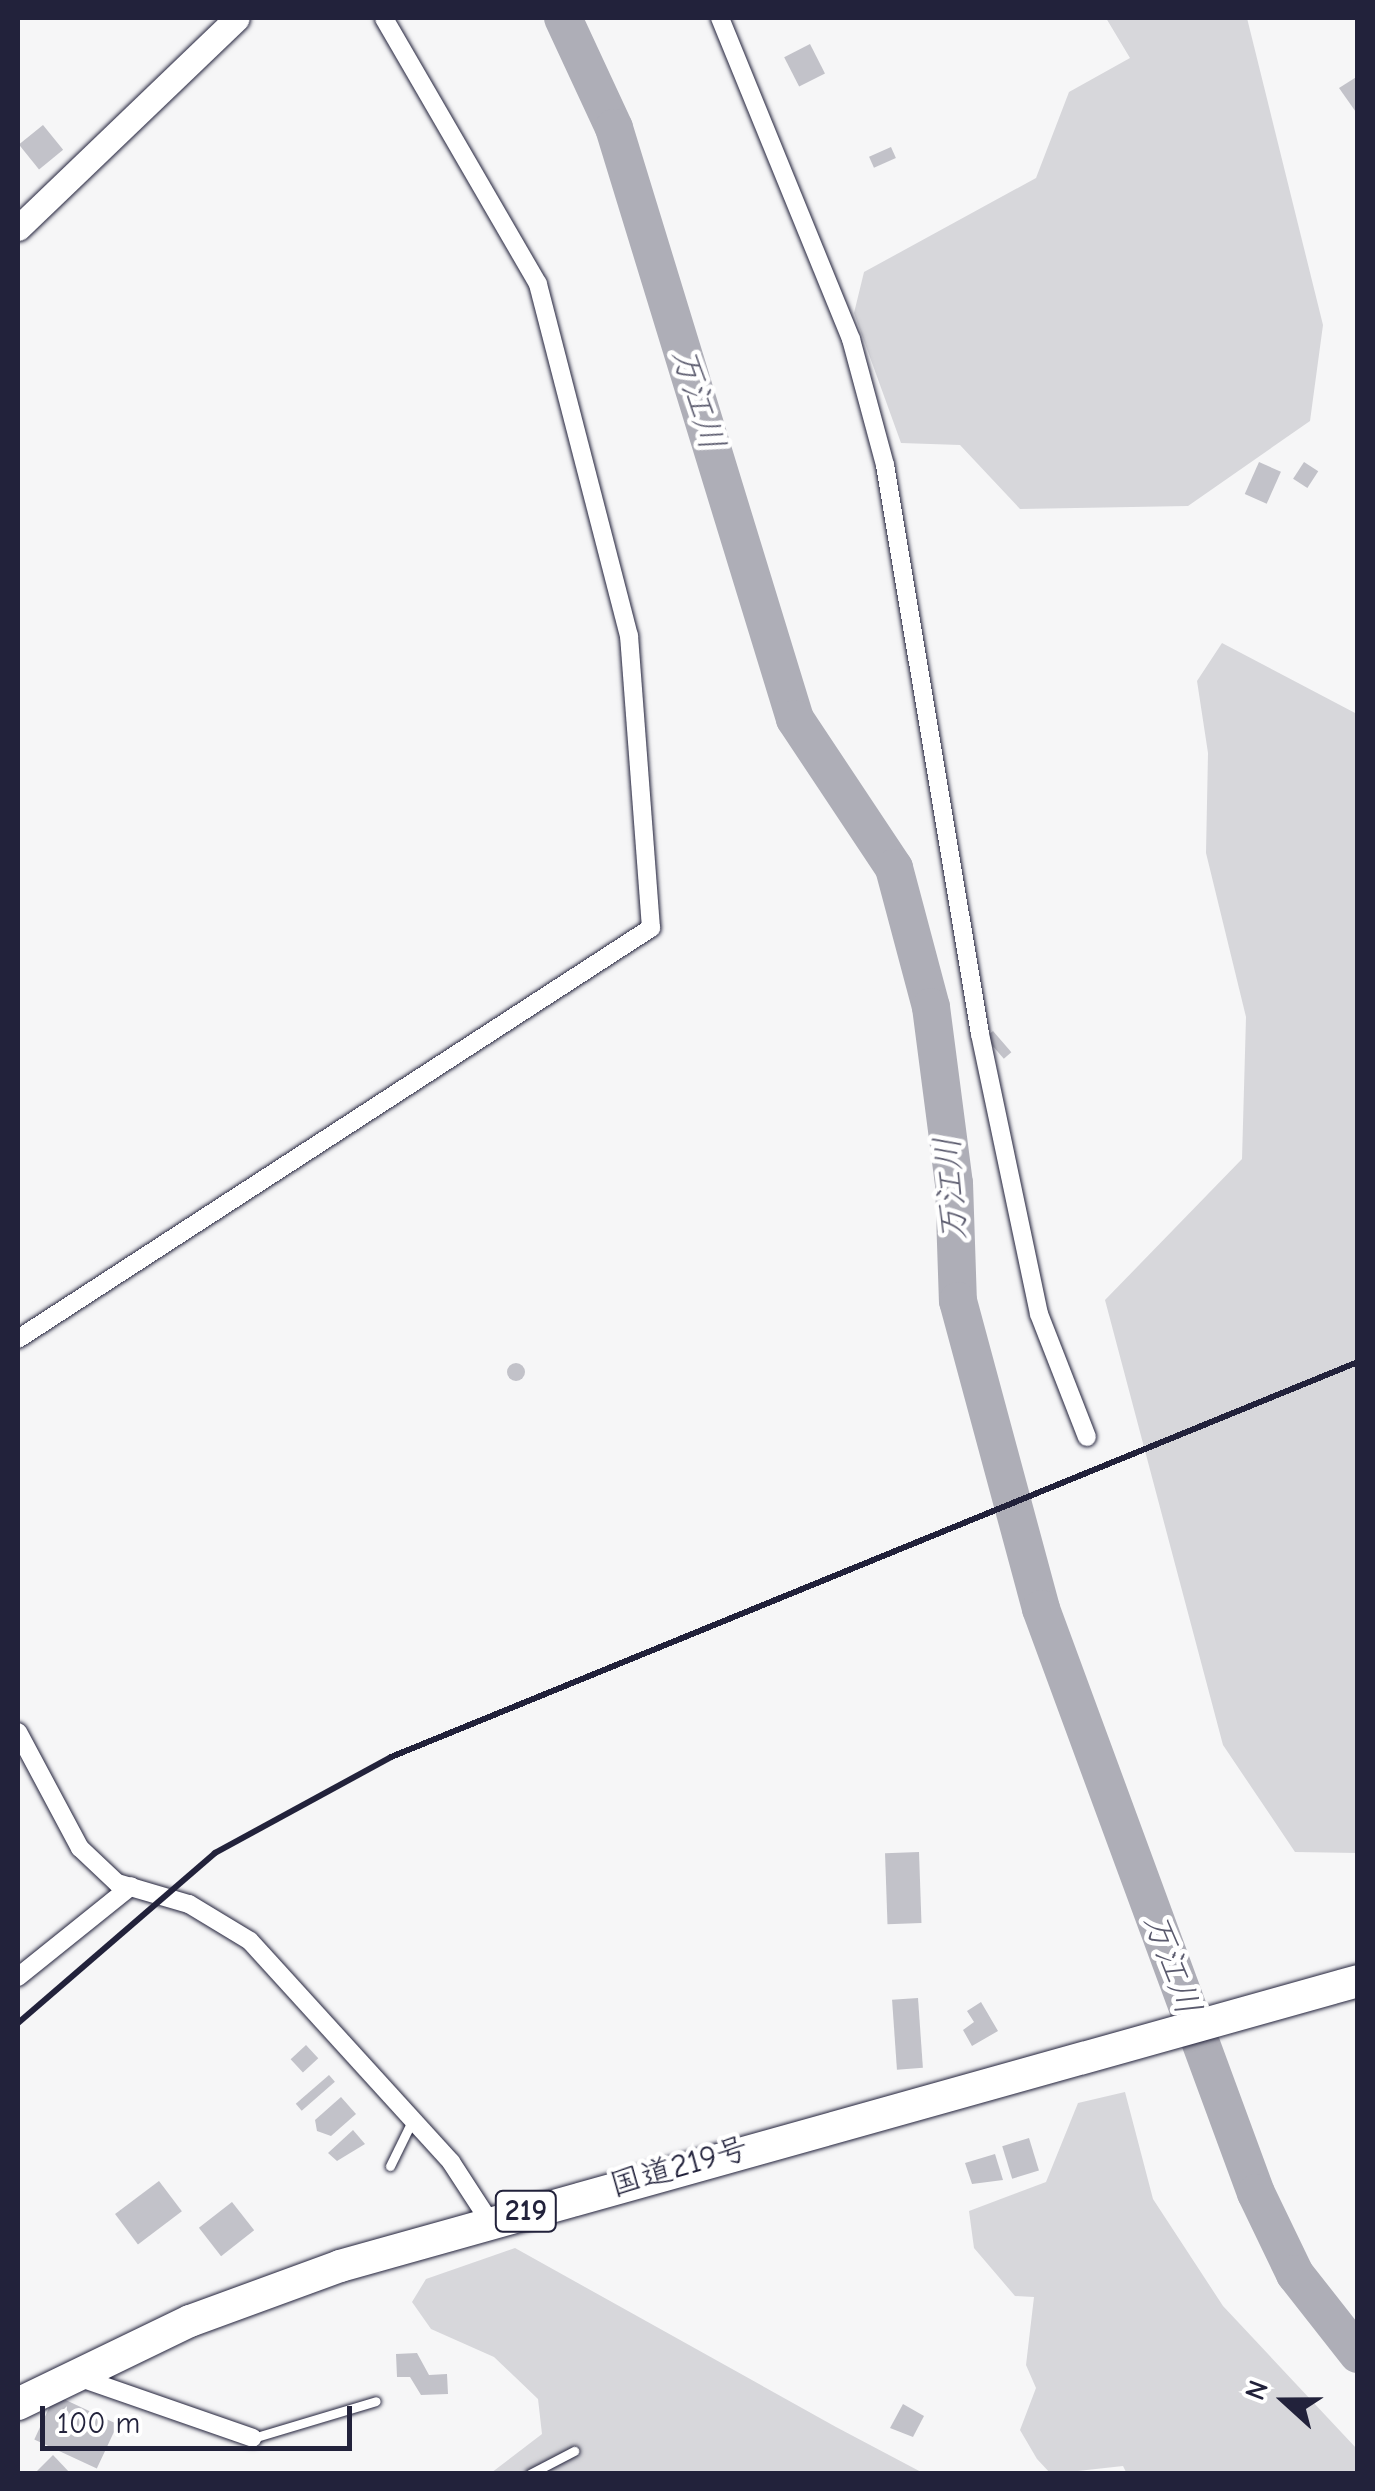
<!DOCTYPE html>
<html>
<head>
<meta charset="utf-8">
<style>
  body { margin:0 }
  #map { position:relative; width:1375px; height:2491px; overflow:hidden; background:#f6f6f7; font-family:"Comic Neue","Klee One",sans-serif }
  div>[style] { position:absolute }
  .green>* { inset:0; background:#d7d7db }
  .river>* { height:38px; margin:-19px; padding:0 19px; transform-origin:19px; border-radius:19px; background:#aeaeb7 }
  .building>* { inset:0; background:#c2c2c9; transform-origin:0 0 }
  .round { border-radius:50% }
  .roads { filter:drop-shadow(0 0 2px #22223b) drop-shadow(0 0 2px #22223b) }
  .lane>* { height:9px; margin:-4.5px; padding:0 4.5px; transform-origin:4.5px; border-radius:4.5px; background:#fff }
  .street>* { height:18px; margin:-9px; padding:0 9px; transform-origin:9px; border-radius:9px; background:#fff }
  .secondary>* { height:25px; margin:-12.5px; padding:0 12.5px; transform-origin:12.5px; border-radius:12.5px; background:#fff }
  .highway>* { height:32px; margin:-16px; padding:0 16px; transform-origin:16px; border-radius:16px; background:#fff }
  .rail>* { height:6px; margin:-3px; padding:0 3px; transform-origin:3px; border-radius:3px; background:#22223b }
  span { translate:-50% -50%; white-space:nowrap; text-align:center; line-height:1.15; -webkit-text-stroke:9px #fff; paint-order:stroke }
  .shield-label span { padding:2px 8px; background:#fff; border:2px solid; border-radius:8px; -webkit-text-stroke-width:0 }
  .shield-label { font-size:30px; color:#22223b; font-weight:700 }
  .street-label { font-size:32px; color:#22223b }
  .water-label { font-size:35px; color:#5a5a6d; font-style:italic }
  .frame { position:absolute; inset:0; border:20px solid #22223b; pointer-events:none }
  .north { position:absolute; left:1235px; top:2351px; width:100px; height:100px; -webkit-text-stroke:8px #fff; paint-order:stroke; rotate:291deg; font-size:28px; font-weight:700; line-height:40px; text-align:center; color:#22223b }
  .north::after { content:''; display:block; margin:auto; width:35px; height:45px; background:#22223b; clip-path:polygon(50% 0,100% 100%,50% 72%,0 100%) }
  .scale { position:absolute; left:40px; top:2406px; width:312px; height:45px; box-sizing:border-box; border:5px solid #22223b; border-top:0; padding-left:12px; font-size:30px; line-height:35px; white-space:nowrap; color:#22223b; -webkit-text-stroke:8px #fff; paint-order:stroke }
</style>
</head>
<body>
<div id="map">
  <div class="green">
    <div style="clip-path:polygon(1106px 18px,1247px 18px,1323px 325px,1310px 421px,1188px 506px,1020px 509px,960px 445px,901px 443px,854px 313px,864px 272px,1036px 178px,1069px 92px,1130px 58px)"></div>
    <div style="clip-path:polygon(1222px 643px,1357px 714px,1357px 1853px,1295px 1852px,1223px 1745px,1105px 1300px,1242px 1159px,1246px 1017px,1206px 853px,1208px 753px,1197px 681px)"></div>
    <div style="clip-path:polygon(1125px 2092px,1153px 2199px,1223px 2306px,1357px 2449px,1357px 2473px,1127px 2474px,1123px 2466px,1051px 2474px,1037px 2459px,1020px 2430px,1036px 2388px,1026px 2365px,1034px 2297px,1015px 2296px,974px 2248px,969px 2211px,1046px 2182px,1078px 2103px)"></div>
    <div style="clip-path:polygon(515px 2248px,836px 2427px,923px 2473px,491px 2473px,542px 2434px,538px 2399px,494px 2357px,431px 2329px,412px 2302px,426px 2279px)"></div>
  </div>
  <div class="river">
    <div style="left:563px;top:18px;width:121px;rotate:65.1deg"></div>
    <div style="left:614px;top:128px;width:618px;rotate:72.97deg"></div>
    <div style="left:795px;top:719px;width:179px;rotate:56.4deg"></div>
    <div style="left:894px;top:868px;width:144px;rotate:75.1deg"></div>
    <div style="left:931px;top:1007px;width:177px;rotate:82.6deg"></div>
    <div style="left:954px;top:1183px;width:118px;rotate:88.1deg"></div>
    <div style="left:958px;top:1301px;width:319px;rotate:74.9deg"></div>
    <div style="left:1041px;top:1609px;width:622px;rotate:69.79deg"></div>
    <div style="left:1256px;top:2193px;width:90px;rotate:64.3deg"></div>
    <div style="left:1295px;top:2274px;width:102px;rotate:51.8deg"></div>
  </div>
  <div class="building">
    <div style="left:810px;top:44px;width:33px;height:29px;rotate:63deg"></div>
    <div style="clip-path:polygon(1358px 76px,1358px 115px,1339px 88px)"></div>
    <div style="left:43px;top:125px;width:32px;height:31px;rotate:51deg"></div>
    <div style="left:891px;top:147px;width:12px;height:24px;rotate:66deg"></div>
    <div style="left:1259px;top:462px;width:24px;height:35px;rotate:24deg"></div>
    <div style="left:1304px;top:462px;width:17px;height:20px;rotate:33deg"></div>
    <div style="left:993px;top:1031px;width:28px;height:10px;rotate:49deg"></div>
    <div class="round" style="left:507px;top:1363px;width:18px;height:18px"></div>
    <div style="left:919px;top:1852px;width:71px;height:34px;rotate:88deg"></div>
    <div style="left:918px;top:1998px;width:70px;height:26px;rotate:86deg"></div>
    <div style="clip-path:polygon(981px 2002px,998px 2031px,972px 2046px,963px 2030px,974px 2022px,967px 2011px)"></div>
    <div style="left:306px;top:2045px;width:18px;height:21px;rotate:47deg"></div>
    <div style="left:329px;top:2075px;width:9px;height:44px;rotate:49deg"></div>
    <div style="clip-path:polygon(341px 2097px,356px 2114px,331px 2136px,317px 2131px,315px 2120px)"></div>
    <div style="clip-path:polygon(353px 2130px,365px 2144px,337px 2161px,328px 2153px)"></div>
    <div style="left:1029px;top:2138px;width:34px;height:28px;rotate:73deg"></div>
    <div style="clip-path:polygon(995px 2154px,1003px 2180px,972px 2184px,965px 2163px)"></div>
    <div style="left:159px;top:2181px;width:38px;height:55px;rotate:53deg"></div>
    <div style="left:232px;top:2202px;width:36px;height:42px;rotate:52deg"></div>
    <div style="clip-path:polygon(417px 2353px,429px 2375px,447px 2374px,448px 2394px,421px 2395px,410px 2377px,397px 2377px,396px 2354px)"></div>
    <div style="left:55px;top:2395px;width:69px;height:49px;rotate:25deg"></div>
    <div style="clip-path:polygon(903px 2404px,924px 2416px,913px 2437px,890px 2428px)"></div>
    <div style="clip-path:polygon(53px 2455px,71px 2474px,34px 2474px)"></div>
  </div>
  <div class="roads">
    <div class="lane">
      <div style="left:390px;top:2166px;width:52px;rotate:-63.9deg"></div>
      <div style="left:253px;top:2438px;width:128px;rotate:-16.7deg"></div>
      <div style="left:530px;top:2474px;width:50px;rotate:-27.6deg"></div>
    </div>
    <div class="street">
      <div style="left:720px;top:18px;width:347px;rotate:67.8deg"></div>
      <div style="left:851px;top:339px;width:131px;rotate:74.9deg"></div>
      <div style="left:885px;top:465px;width:577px;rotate:80.52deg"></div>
      <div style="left:980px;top:1034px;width:286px;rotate:78.1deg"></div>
      <div style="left:1039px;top:1314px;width:132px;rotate:68.7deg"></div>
      <div style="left:18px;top:1339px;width:755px;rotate:-33deg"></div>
      <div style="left:651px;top:928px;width:293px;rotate:-94.3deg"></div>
      <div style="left:629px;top:636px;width:364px;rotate:-104.5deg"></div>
      <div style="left:538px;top:284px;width:307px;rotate:-120.1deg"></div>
      <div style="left:18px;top:1732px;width:132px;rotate:61.9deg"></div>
      <div style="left:80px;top:1848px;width:51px;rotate:43.4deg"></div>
      <div style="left:117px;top:1883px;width:75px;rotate:16.3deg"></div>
      <div style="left:189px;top:1904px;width:71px;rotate:31.2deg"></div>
      <div style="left:250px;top:1941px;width:299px;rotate:47.7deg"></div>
      <div style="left:451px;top:2162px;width:72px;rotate:57deg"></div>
      <div style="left:18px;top:1977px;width:145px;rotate:-38.8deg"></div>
      <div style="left:75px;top:2376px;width:188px;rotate:19.2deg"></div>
    </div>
    <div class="secondary">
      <div style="left:18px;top:228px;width:303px;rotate:-43.8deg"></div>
    </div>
    <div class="highway">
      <div style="left:18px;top:2404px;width:191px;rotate:-25.8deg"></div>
      <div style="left:190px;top:2321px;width:160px;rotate:-20.1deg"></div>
      <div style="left:340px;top:2266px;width:1057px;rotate:-15.64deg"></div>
    </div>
  </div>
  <div class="rail">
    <div style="left:18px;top:2023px;width:260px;rotate:-40.8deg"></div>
    <div style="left:215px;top:1853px;width:200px;rotate:-28.6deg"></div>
    <div style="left:391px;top:1757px;width:1045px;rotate:-22.22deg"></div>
  </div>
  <div class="shield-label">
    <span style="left:526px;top:2211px">219</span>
  </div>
  <div class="street-label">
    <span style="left:679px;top:2167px;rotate:-16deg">国道219号</span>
  </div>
  <div class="water-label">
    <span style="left:698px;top:399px;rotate:73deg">万江川</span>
    <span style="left:951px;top:1189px;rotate:-94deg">万江川</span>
    <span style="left:1172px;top:1964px;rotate:70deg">万江川</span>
  </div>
  <div class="frame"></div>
  <div class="north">N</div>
  <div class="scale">100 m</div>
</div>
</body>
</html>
